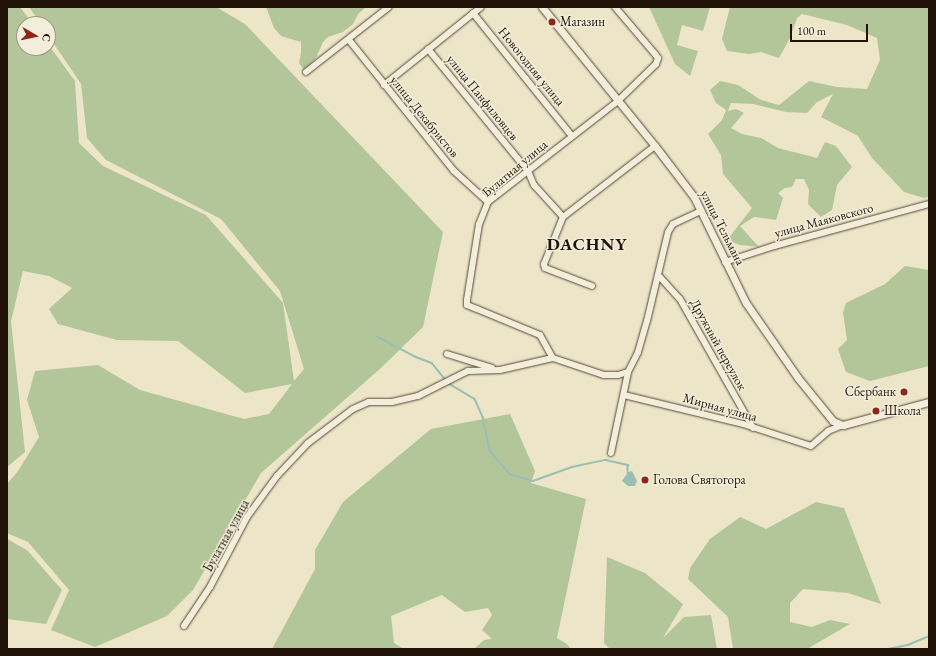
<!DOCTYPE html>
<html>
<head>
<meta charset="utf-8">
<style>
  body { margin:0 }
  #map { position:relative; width:936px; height:656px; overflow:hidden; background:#ede5c7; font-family:"EB Garamond",serif }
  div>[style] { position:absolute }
  .green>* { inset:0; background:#b3c699 }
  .water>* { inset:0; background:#99bfb4 }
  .stream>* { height:1.5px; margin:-0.75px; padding:0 0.75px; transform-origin:0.75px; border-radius:0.75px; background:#99bfb4 }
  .roads { filter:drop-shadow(0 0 1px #544737) drop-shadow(0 0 1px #544737) }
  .minor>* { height:6px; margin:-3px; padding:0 3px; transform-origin:3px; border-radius:3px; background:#f3eedb }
  .tertiary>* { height:7px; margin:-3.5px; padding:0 3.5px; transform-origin:3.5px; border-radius:3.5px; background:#f3eedb }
  .dots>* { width:11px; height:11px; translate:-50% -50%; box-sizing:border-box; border:2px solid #f3eedb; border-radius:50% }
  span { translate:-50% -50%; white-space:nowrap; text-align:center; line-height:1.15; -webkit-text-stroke:3px #f3eedb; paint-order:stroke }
  .poi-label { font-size:13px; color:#211207 }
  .left { translate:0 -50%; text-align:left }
  .right { translate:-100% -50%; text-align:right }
  .street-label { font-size:13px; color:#211207 }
  .district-label { font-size:17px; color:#211207; font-weight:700; letter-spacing:1px }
  .frame { position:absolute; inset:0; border:8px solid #211207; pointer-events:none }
  .north { position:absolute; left:16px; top:16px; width:40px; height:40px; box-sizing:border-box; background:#f3eedb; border:1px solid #9f9686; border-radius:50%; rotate:99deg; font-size:11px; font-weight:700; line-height:16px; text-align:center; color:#211207 }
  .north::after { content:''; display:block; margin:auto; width:14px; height:18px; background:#8f2418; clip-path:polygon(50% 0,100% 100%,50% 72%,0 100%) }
  .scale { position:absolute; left:790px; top:24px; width:78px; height:18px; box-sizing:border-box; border:2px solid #211207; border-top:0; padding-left:5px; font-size:12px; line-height:14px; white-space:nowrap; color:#211207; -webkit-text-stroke:3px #f3eedb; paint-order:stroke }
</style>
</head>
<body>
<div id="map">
  <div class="green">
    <div style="clip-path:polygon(7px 7px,20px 7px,33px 24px,24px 24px,24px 48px,48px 48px,48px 44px,75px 81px,79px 143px,103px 166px,206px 215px,283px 303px,294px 381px,304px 369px,280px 291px,221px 219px,106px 160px,87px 138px,81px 84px,48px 35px,48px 24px,41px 24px,29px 7px,216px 7px,245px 24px,443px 232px,423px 327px,381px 368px,261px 473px,193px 590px,167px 616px,95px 647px,51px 630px,69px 590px,28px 542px,7px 533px,7px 484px,18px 471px,39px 437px,27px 400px,35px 371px,98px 365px,140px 390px,244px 419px,269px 414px,292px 384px,245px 393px,178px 341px,117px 340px,58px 324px,49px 309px,72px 288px,49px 276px,23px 271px,11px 321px,25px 452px,7px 467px)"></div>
    <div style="clip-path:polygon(266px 7px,366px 7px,358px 14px,353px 24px,343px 32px,328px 37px,323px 42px,316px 58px,304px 70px,299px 63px,301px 53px,301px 42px,281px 36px,274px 28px)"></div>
    <div style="clip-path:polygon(649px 7px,710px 7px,703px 31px,682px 25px,677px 45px,698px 51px,690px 76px,675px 64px)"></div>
    <div style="clip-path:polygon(730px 7px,929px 7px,929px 197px,924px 198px,904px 192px,872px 158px,858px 136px,821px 117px,833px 94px,817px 102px,807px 113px,786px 112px,753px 104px,731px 103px,728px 111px,736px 109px,744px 113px,731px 128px,742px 134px,761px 138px,778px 148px,817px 158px,825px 142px,836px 146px,852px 167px,837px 185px,832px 210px,821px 217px,808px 204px,809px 190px,804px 179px,796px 179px,792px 187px,785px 188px,778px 193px,783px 198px,776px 220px,754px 217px,740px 226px,759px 247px,740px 245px,727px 240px,752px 208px,723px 174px,721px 155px,708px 134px,722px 120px,726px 110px,716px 103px,710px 90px,720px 81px,738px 85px,761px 100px,779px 105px,809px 81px,837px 87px,867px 89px,880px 60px,877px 38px,847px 25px,802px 14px,797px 18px,790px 38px,779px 58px,761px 52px,749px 54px,727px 51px,722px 39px)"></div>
    <div style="clip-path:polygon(905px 266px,929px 270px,929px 366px,870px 381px,846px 372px,838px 349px,847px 340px,843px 312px,846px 303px,885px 284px)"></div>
    <div style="clip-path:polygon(510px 414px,535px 471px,531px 483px,586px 499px,557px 638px,567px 644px,571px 649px,474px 649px,484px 640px,492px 639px,482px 630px,492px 615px,488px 608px,465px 612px,442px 595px,391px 616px,394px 643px,404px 649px,272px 649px,315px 569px,315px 550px,343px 502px,431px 429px)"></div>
    <div style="clip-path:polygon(816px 502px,844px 508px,881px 604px,848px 593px,803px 589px,790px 603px,790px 622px,812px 627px,830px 620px,850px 624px,807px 649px,733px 649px,728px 617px,688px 579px,690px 568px,710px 539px,740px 517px,766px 529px)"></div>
    <div style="clip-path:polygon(7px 539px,27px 550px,62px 590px,46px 624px,7px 619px)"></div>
    <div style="clip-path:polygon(607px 557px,645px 573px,683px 604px,663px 638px,684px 617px,711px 615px,717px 649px,610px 649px,604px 643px)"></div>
  </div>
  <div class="water">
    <div style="clip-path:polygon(632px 471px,637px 481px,635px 486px,628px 486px,622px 481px,628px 472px)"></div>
  </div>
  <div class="stream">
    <div style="left:376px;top:336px;width:45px;rotate:27.7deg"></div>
    <div style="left:416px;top:357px;width:17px;rotate:21deg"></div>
    <div style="left:432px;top:363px;width:22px;rotate:51deg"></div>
    <div style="left:448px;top:383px;width:31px;rotate:31deg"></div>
    <div style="left:475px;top:399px;width:20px;rotate:66deg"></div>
    <div style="left:483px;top:417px;width:35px;rotate:78deg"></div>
    <div style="left:490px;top:451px;width:30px;rotate:49deg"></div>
    <div style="left:510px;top:474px;width:24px;rotate:17deg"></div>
    <div style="left:533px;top:481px;width:41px;rotate:-19.7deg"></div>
    <div style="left:572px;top:467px;width:35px;rotate:-12deg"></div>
    <div style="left:606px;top:460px;width:23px;rotate:13deg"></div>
    <div style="left:628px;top:465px;width:7px;rotate:90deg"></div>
    <div style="left:888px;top:649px;width:20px;rotate:-11deg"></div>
    <div style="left:908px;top:645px;width:23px;rotate:-23deg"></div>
  </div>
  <div class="roads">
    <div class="minor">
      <div style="left:615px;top:7px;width:62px;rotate:49.6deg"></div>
      <div style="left:655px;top:54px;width:5px;rotate:53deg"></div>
      <div style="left:658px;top:58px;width:6px;rotate:108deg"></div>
      <div style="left:656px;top:64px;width:53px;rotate:135.8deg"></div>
      <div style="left:618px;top:101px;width:165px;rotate:142.2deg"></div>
      <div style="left:488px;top:202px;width:24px;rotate:112deg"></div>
      <div style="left:479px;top:224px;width:77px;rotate:99deg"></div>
      <div style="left:467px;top:300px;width:5px;rotate:90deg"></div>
      <div style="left:467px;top:305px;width:11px;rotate:22deg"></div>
      <div style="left:477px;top:309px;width:68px;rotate:22.4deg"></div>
      <div style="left:540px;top:335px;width:26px;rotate:61deg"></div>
      <div style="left:553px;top:358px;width:54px;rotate:18.4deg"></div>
      <div style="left:604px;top:375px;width:14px"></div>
      <div style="left:618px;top:375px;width:10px;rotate:-17deg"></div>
      <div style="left:473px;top:13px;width:158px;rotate:51.2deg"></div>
      <div style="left:349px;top:40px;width:168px;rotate:51.3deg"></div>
      <div style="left:454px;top:171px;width:46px;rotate:42.4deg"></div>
      <div style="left:428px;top:49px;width:158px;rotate:50.7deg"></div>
      <div style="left:528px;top:171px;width:15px;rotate:67deg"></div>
      <div style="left:534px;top:185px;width:43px;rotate:47.8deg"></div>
      <div style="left:306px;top:72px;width:105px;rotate:-38.1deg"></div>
      <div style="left:384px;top:85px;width:124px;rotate:-38.8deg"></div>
      <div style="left:725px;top:262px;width:52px;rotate:-18.1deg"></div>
      <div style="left:774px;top:246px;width:161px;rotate:-15.2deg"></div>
      <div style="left:659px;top:276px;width:31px;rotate:48deg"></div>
      <div style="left:680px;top:299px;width:148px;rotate:60.5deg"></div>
      <div style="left:592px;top:286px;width:50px;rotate:-159deg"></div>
      <div style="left:545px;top:268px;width:4px;rotate:-104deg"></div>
      <div style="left:544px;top:264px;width:51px;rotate:-68deg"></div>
      <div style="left:563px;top:217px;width:116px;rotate:-37.7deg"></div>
      <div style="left:447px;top:354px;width:47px;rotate:17.3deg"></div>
      <div style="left:624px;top:395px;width:122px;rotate:13.7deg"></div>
      <div style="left:743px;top:424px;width:71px;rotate:17.9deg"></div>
      <div style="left:811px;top:446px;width:23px;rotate:-41deg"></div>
      <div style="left:828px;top:431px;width:16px;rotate:-22deg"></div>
      <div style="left:611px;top:453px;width:83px;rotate:-78.1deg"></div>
      <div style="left:628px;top:372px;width:22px;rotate:-63deg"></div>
      <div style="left:638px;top:352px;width:32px;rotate:-74deg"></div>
      <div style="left:647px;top:321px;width:91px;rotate:-76.7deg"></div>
      <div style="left:668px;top:232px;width:9px;rotate:-58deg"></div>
      <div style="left:673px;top:224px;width:31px;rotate:-25deg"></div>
      <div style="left:184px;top:626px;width:47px;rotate:-56.3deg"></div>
      <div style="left:210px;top:587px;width:79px;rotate:-62.1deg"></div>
      <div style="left:247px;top:517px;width:51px;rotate:-53.8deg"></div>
      <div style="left:277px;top:476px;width:45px;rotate:-46.8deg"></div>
      <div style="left:308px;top:443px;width:56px;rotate:-37.1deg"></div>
      <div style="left:353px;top:409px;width:17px;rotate:-24deg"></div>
      <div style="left:369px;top:402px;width:23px"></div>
      <div style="left:392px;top:402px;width:27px;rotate:-13deg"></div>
      <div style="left:418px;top:396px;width:56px;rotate:-26.6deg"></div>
      <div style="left:468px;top:371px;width:32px;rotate:-2deg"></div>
      <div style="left:500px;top:370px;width:54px;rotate:-12.8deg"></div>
    </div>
    <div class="tertiary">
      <div style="left:542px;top:7px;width:179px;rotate:50.9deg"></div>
      <div style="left:655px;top:146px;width:64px;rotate:52.6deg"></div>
      <div style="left:694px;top:197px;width:118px;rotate:63.9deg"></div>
      <div style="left:746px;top:303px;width:91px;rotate:55.3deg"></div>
      <div style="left:798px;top:378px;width:55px;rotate:50.9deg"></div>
      <div style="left:833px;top:421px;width:11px;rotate:22deg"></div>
      <div style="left:843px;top:425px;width:89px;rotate:-15deg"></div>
    </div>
  </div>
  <div class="dots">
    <div style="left:552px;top:22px;background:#8f2418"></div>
    <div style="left:904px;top:392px;background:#8f2418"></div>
    <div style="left:876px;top:411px;background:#8f2418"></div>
    <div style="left:645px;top:480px;background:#8f2418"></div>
  </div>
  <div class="poi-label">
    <span class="left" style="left:560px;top:22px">Магазин</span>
    <span class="right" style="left:896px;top:392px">Сбербанк</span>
    <span class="left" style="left:884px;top:411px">Школа</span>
    <span class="left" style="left:653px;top:480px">Голова Святогора</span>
  </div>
  <div class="street-label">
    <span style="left:531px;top:67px;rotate:51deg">Новогодняя улица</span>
    <span style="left:482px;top:98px;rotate:51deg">улица Панфиловцев</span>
    <span style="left:424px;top:117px;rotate:51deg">улица Декабристов</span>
    <span style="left:515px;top:169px;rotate:-40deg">Булатная улица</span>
    <span style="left:824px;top:221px;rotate:-15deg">улица Маяковского</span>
    <span style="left:722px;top:228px;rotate:63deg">улица Тельмана</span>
    <span style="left:718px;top:345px;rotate:61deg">Дружный переулок</span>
    <span style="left:720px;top:408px;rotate:15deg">Мирная улица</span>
    <span style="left:227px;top:536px;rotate:-61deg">Булатная улица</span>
  </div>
  <div class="district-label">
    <span style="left:587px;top:245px">DACHNY</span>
  </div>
  <div class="frame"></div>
  <div class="north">С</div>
  <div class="scale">100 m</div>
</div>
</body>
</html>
